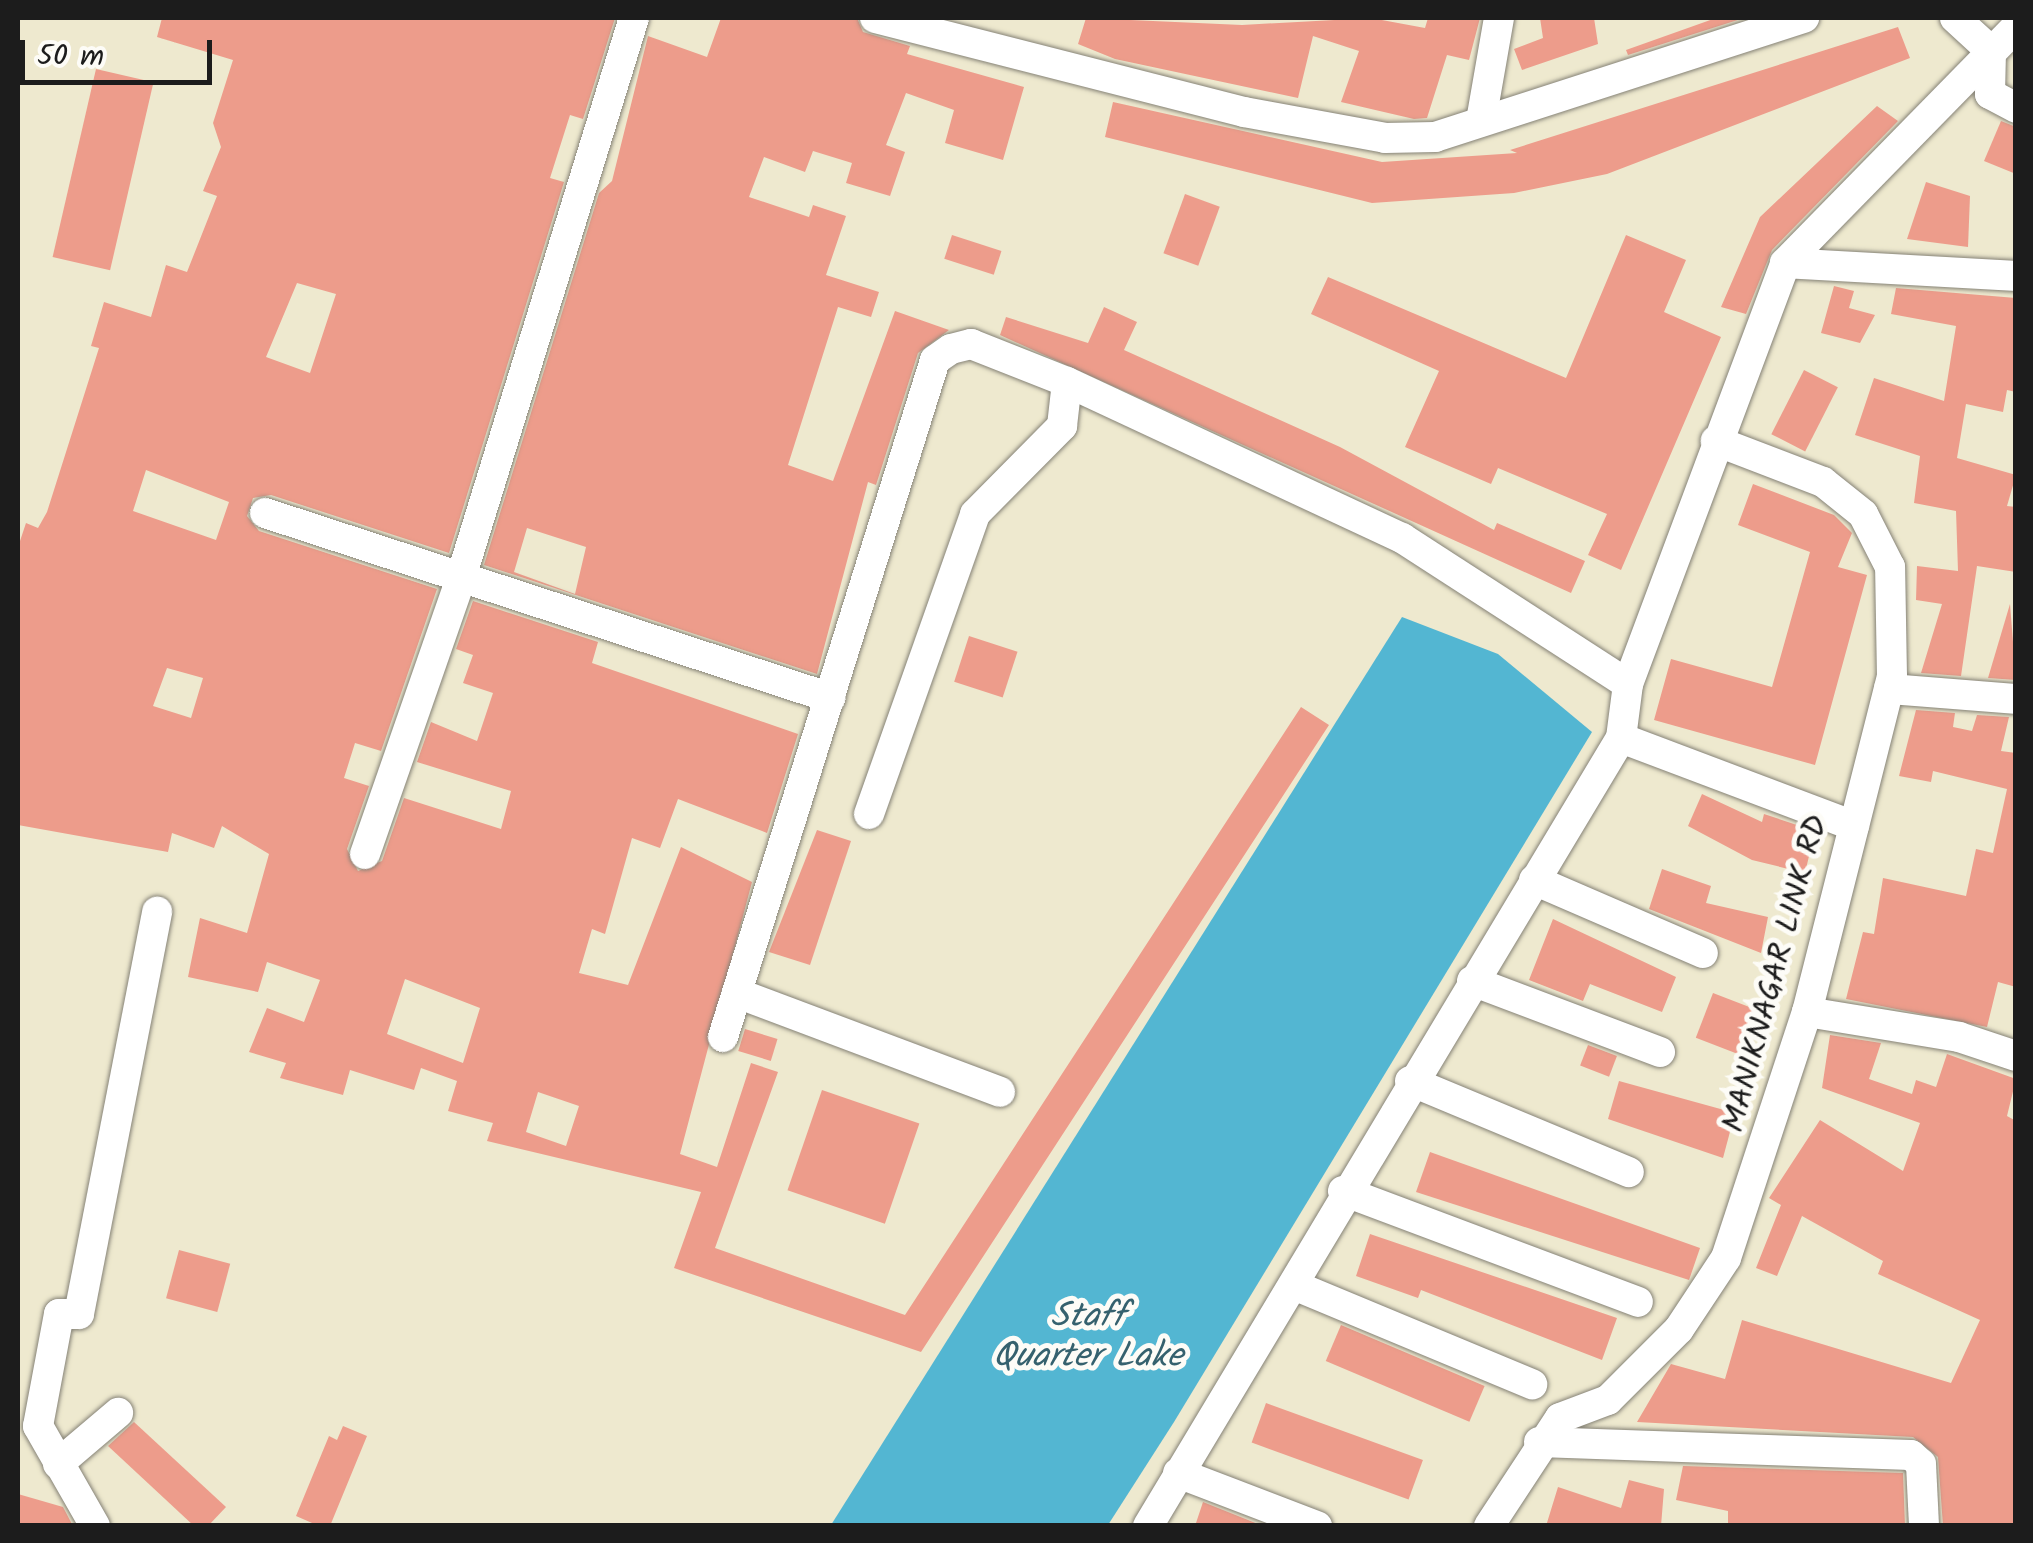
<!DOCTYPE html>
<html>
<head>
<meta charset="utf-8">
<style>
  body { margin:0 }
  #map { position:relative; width:2033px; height:1543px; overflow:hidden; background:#eee9cf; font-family:Kalam,sans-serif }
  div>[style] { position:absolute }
  .water>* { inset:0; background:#53b6d2 }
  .building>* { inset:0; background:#ed9c8b; transform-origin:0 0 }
  .roads { filter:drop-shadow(0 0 2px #858276) drop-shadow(0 0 2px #858276) }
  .minor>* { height:30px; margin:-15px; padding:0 15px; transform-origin:15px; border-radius:15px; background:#fff }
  span { translate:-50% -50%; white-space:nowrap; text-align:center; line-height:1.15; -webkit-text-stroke:10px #fdfcf7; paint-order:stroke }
  .street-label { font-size:32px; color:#1c1c1c }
  .water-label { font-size:35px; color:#35616e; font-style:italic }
  .frame { position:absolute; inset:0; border:20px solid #1c1c1c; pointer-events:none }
  .scale { position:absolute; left:20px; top:40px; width:192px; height:45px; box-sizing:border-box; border:5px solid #1c1c1c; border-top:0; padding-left:12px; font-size:30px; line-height:35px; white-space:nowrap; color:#1c1c1c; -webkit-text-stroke:8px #fdfcf7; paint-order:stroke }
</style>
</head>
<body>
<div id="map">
  <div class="water">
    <div style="clip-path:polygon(1402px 617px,1498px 654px,1592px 732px,1174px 1422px,1108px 1525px,831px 1525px)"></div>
  </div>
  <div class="building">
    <div style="clip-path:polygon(evenodd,162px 18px,615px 18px,583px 119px,570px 115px,550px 178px,564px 182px,449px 553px,271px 495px,253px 498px,247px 516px,259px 531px,437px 589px,381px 751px,355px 743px,344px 778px,369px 786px,347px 849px,358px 871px,382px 861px,404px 798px,501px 829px,511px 791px,417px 762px,431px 722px,477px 741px,493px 693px,463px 683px,473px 655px,456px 649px,473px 601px,598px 642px,592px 663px,798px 734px,767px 833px,678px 799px,660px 848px,632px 838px,605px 934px,592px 929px,579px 973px,628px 985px,681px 847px,752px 882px,680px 1154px,717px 1167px,751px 1063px,778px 1072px,715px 1248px,905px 1315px,1301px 707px,1329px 725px,921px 1352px,674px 1268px,701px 1192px,487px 1141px,493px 1123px,448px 1111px,457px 1081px,421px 1068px,414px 1090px,350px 1070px,343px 1095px,280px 1078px,286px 1063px,249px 1052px,267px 1008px,304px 1022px,320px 980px,267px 962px,258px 992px,188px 977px,200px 918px,247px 933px,269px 854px,222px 826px,214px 848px,172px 833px,168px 852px,18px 825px,18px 547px,26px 523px,38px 528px,47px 512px,99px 348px,91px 346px,104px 302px,151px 317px,166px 265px,187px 272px,217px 196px,203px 191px,221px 147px,213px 123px,233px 60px,157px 37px,162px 18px,297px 283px,336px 294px,310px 373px,266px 357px,297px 283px,162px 18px,146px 470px,229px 502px,216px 540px,133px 511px,146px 470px,162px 18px,167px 668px,203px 678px,191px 718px,153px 706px,167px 668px,162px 18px,405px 979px,480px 1008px,463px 1063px,387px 1034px,405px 979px,162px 18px,538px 1092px,579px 1106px,566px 1146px,526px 1132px,538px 1092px)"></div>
    <div style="clip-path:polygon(evenodd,721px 18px,857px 18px,863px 32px,910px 46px,907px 54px,1024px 87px,1003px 160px,945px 143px,954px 110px,906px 93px,886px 145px,905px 152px,890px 196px,846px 183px,852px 163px,813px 151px,805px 172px,764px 157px,749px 197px,809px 217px,813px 205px,846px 216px,826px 275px,879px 292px,871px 317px,838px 307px,788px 465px,833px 481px,895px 311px,949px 330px,918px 353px,876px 485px,868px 482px,817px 674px,484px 565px,599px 193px,612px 181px,648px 36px,707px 57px,721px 18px,527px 528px,586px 547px,575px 594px,514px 572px,527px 528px)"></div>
    <div style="clip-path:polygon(1086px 18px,1242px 25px,1371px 18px,1425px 28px,1428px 18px,1480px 18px,1469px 60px,1447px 55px,1427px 118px,1414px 119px,1341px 102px,1359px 51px,1313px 36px,1298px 98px,1115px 59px,1078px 44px)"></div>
    <div style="clip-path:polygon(1540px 18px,1594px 18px,1598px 44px,1522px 70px,1514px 49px,1543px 38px)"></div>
    <div style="clip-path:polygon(1716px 18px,1744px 18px,1628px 55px,1626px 50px)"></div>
    <div style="clip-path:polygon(1898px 27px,1910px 58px,1607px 174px,1514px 193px,1372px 203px,1105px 137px,1113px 102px,1382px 162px,1517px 153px,1510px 150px)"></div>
    <div style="left:96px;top:69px;width:59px;height:193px;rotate:13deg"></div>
    <div style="clip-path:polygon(1877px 106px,1898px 121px,1772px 250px,1746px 314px,1721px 307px,1760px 217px)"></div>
    <div style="clip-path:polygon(2001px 121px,2016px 127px,2016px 174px,1984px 161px)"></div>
    <div style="clip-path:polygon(1926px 182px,1970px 196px,1968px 247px,1907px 239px)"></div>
    <div style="left:1185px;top:194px;width:37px;height:63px;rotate:20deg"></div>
    <div style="left:952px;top:235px;width:52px;height:25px;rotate:18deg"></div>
    <div style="clip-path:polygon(1626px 235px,1686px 260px,1664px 312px,1721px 337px,1621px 570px,1588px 555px,1607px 514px,1498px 468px,1491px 484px,1405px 447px,1439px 371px,1311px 314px,1328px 277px,1566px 378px)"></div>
    <div style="clip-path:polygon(1834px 286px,1854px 291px,1849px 308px,1875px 315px,1860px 343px,1821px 333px)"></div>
    <div style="clip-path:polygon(1896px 288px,2016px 298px,2016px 392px,2007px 390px,2003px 412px,1966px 404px,1957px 458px,2016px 475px,2007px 506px,2016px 507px,2016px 572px,1977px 566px,1961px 676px,1921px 673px,1942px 604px,1916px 600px,1917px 566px,1958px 571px,1956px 511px,1914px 503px,1920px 456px,1855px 435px,1874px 378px,1944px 401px,1956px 326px,1891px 314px)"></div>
    <div style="clip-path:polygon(1104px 307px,1137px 322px,1124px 350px,1340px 447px,1494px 530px,1497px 523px,1585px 561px,1571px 593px,1000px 335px,1006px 317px,1088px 343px)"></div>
    <div style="left:1804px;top:370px;width:38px;height:72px;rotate:27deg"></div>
    <div style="clip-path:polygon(1753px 484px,1834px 515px,1852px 533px,1838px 567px,1867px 575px,1815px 765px,1654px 720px,1671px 659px,1772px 687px,1810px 552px,1738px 525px)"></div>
    <div style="clip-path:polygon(2010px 604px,2016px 680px,1988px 678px)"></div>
    <div style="left:969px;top:636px;width:51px;height:48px;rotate:18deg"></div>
    <div style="clip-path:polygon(1916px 710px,1955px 713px,1953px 727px,1972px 731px,1977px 715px,2009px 717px,2001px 751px,2016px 753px,2016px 987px,1998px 982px,1987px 1027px,1846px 999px,1863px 932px,1874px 934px,1883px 878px,1966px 896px,1976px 849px,1993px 853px,2007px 789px,1933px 771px,1931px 782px,1899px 776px)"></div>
    <div style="clip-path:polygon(1702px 794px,1762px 822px,1764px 814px,1815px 831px,1805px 873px,1752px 860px,1688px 826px)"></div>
    <div style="clip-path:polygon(817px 830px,851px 841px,810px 965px,769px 952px)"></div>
    <div style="clip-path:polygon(1662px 869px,1711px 886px,1706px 903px,1768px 917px,1761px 953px,1649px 909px)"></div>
    <div style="clip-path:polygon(1553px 919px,1676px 977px,1662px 1012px,1590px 984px,1583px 1001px,1529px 980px)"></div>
    <div style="left:1713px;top:993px;width:50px;height:48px;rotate:21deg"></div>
    <div style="left:745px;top:1029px;width:34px;height:23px;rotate:17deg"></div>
    <div style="clip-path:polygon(1830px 1035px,1881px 1043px,1869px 1079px,1912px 1094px,1916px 1080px,1936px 1087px,1947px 1054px,2016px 1079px,2007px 1116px,2016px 1121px,2016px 1526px,1943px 1526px,1938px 1457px,1913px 1437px,1637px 1422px,1671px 1364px,1725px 1379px,1742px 1320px,1951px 1383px,1980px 1320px,1878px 1274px,1883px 1261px,1802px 1216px,1777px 1276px,1756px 1268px,1781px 1205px,1769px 1198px,1820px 1120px,1903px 1171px,1920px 1123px,1822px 1088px)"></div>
    <div style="left:1588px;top:1045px;width:31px;height:22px;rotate:21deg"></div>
    <div style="clip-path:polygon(1619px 1081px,1735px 1113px,1723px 1158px,1608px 1119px)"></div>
    <div style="left:822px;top:1090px;width:103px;height:106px;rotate:19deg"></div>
    <div style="clip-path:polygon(1430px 1152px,1700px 1248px,1689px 1280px,1416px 1192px)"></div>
    <div style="clip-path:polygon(1370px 1234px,1617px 1318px,1602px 1360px,1421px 1290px,1418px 1298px,1356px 1276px)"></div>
    <div style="left:179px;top:1250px;width:53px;height:50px;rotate:15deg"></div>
    <div style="left:1341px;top:1325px;width:156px;height:39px;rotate:23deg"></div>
    <div style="left:1266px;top:1403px;width:167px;height:42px;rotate:20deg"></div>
    <div style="clip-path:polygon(134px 1422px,226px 1507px,208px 1526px,194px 1526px,108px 1446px)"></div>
    <div style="clip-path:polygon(343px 1426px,367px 1436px,330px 1526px,319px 1526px,296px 1516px,329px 1436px,337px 1440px)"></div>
    <div style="clip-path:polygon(1683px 1466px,1903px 1473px,1905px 1526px,1728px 1526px,1728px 1511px,1676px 1500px)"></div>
    <div style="clip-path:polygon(1629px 1480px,1664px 1489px,1661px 1526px,1546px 1526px,1558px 1487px,1621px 1508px)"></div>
    <div style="clip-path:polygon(18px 1494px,63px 1507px,73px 1526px,18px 1526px)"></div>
    <div style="clip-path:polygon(1203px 1502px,1263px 1526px,1195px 1526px)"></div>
  </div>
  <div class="roads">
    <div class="minor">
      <div style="left:875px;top:18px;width:381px;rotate:14.3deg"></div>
      <div style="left:1244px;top:112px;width:143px;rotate:10.4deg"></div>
      <div style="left:1385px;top:138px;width:50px;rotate:-1.1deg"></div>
      <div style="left:1435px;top:137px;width:388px;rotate:-17.9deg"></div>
      <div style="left:1955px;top:18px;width:49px;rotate:42.5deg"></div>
      <div style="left:1991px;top:51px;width:43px;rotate:91.3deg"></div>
      <div style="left:1990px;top:94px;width:30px;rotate:28deg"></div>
      <div style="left:1481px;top:121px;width:105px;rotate:-80.1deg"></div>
      <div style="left:1785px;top:263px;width:231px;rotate:3.2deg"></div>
      <div style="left:265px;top:513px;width:595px;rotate:18.1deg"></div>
      <div style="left:1889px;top:689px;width:127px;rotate:4.5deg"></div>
      <div style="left:1621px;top:738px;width:249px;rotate:20.7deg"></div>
      <div style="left:869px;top:814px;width:318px;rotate:-70.5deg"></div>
      <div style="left:975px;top:514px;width:124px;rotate:-45.3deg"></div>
      <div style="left:1062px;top:426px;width:44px;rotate:-83.5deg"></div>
      <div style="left:365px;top:854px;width:286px;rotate:-70.8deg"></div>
      <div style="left:459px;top:584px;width:592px;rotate:-72.82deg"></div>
      <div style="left:1534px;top:880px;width:184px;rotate:23.4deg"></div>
      <div style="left:1472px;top:981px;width:201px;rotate:20.7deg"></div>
      <div style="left:737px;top:993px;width:281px;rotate:20.6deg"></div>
      <div style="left:1807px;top:1012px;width:154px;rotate:9.3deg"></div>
      <div style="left:1959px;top:1037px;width:60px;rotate:18.4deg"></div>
      <div style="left:723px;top:1037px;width:709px;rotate:-72.61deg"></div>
      <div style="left:935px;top:360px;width:19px;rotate:-35deg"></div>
      <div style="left:951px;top:349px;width:21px;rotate:-14deg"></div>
      <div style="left:971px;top:344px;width:103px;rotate:21.6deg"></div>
      <div style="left:1067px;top:382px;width:370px;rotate:25deg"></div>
      <div style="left:1402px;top:538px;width:269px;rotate:32.9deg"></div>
      <div style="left:1410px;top:1081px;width:237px;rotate:22.6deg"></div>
      <div style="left:1343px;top:1191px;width:315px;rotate:20.6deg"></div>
      <div style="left:1296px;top:1286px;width:256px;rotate:22.6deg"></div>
      <div style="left:38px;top:1426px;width:114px;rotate:-79.4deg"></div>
      <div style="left:59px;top:1314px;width:20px"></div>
      <div style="left:79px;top:1314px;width:410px;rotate:-79deg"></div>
      <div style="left:38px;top:1426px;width:115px;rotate:60.3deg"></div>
      <div style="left:1539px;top:1442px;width:372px;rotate:2deg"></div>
      <div style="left:1911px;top:1455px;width:13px;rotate:42deg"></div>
      <div style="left:1921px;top:1464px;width:62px;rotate:87.2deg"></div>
      <div style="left:58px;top:1464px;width:79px;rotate:-40.4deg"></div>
      <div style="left:1178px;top:1473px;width:149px;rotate:20.9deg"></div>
      <div style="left:1148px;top:1526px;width:919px;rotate:-59.03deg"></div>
      <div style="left:1621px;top:738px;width:54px;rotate:-82.6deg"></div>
      <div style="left:1628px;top:684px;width:449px;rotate:-69.5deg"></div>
      <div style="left:1785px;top:263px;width:330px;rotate:-45.6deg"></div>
      <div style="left:1489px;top:1526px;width:129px;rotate:-56.7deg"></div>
      <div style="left:1560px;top:1418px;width:51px;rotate:-20.6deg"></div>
      <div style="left:1608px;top:1400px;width:100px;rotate:-45deg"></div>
      <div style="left:1679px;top:1329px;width:85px;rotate:-56.5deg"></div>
      <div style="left:1726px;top:1258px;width:259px;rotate:-71.8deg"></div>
      <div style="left:1807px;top:1012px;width:346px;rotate:-75.8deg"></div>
      <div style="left:1892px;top:677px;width:110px;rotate:-91deg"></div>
      <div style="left:1890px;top:567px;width:59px;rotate:-117deg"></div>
      <div style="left:1863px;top:514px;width:51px;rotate:-141.3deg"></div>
      <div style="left:1823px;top:482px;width:115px;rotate:-159deg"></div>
    </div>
  </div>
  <div class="street-label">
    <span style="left:1777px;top:974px;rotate:-75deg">MANIKNAGAR LINK RD</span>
  </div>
  <div class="water-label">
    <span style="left:1088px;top:1337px">Staff<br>Quarter Lake</span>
  </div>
  <div class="frame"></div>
  <div class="scale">50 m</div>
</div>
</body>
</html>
